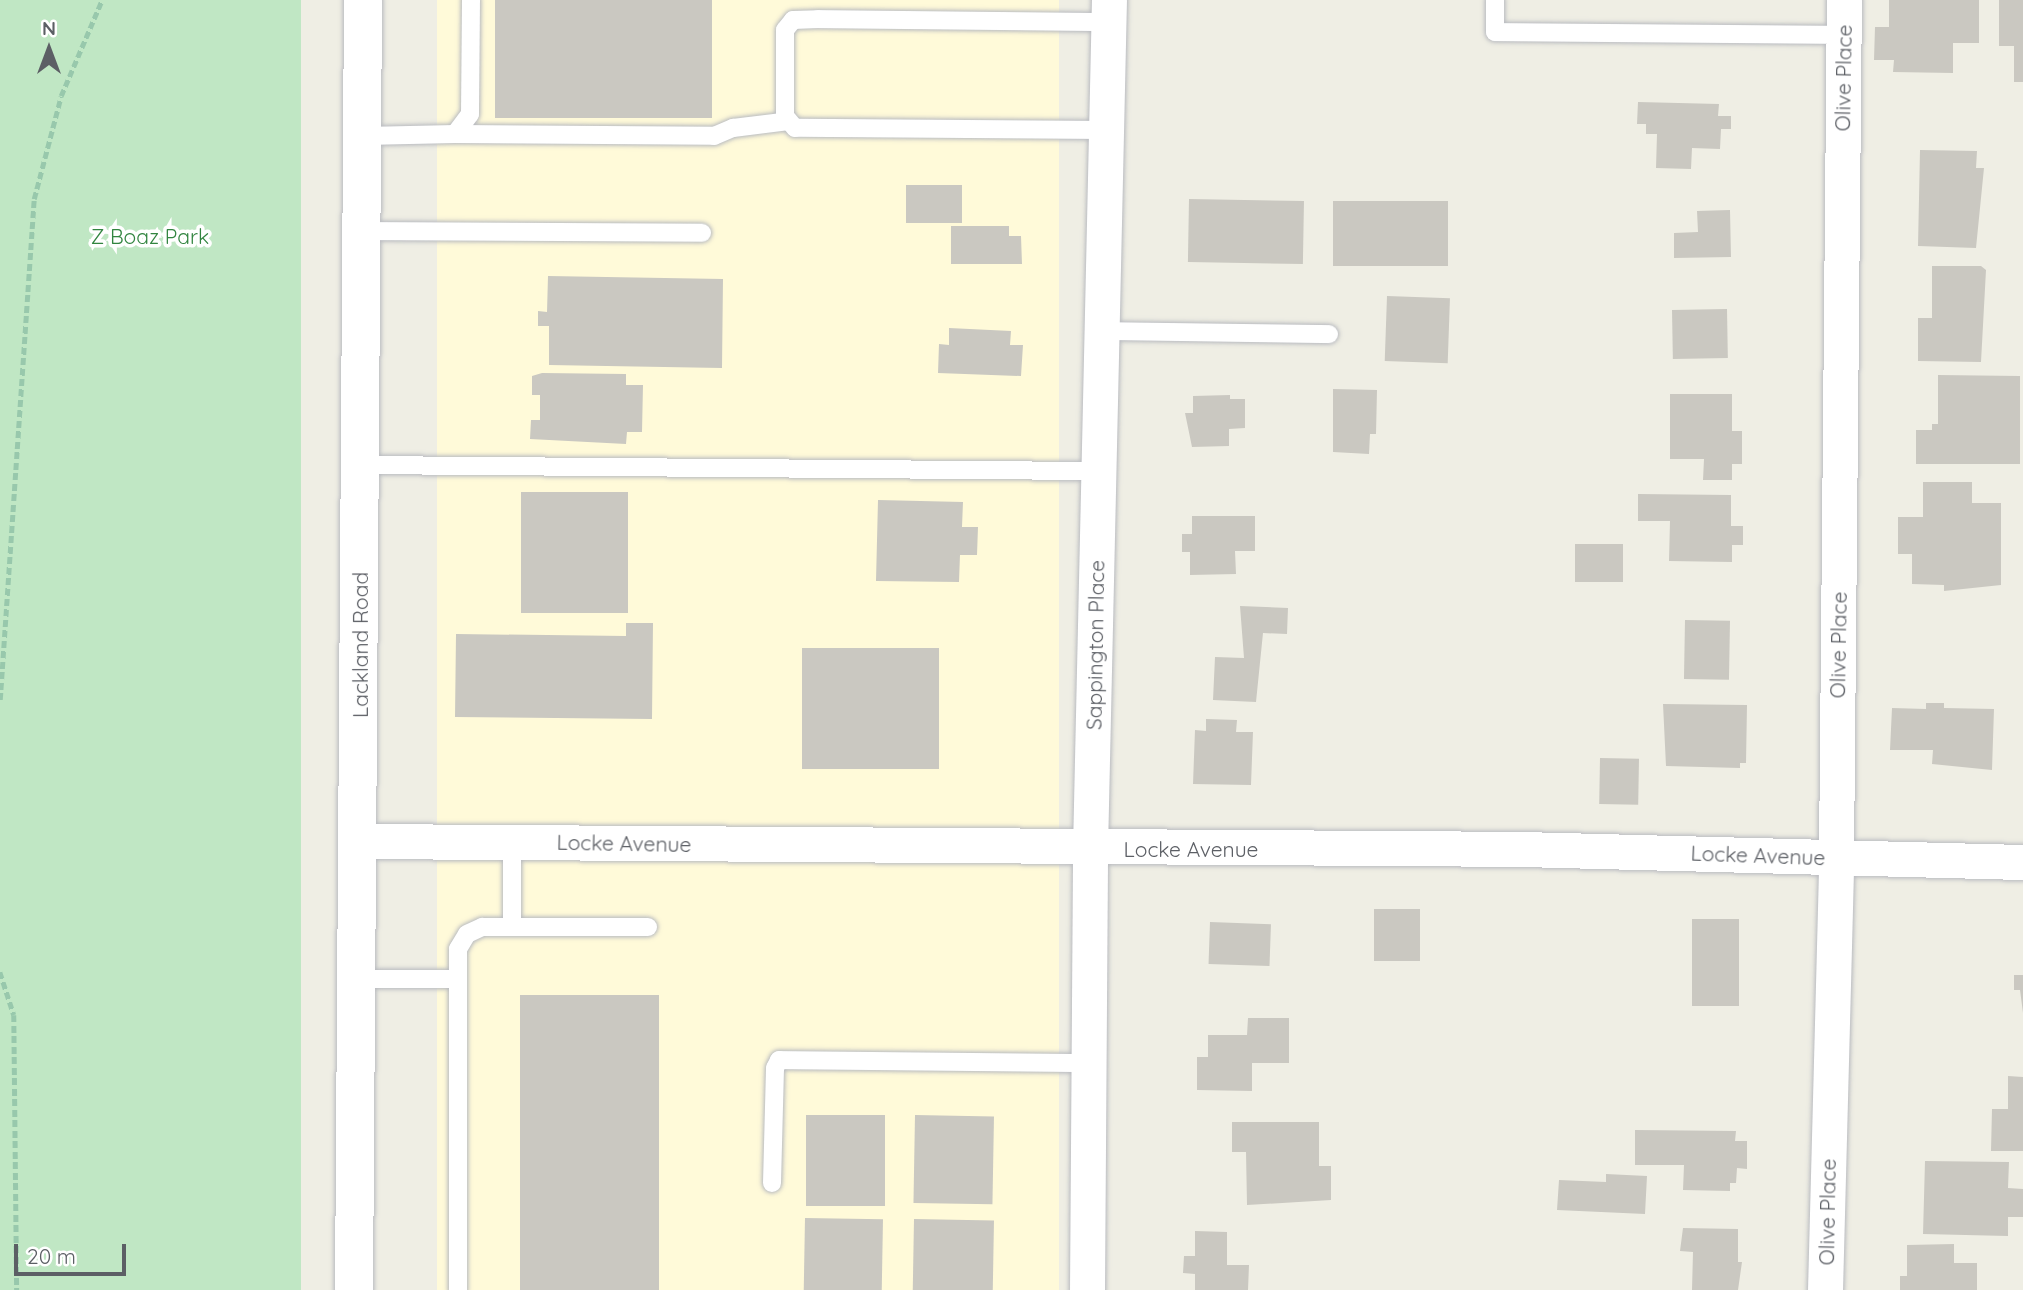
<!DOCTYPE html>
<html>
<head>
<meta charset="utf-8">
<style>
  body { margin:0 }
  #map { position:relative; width:2023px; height:1290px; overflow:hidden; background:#efeee4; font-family:Quicksand,sans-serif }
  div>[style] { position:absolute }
  .commercial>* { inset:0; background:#fffad9; transform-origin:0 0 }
  .green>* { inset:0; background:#c0e7c4; transform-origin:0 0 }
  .building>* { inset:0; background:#cac8c1; transform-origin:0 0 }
  .path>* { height:4.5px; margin-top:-2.25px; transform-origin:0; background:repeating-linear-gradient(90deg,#98c8ac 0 7px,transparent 0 10.5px) }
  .roads { filter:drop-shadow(0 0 2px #b9bbc0) drop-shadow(0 0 2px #b9bbc0) }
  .service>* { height:18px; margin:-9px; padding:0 9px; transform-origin:9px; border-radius:9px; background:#fff }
  .minor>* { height:35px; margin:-17.5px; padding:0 17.5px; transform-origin:17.5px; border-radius:17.5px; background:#fff }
  .tertiary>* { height:38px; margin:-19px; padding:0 19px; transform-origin:19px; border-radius:19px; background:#fff }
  span { translate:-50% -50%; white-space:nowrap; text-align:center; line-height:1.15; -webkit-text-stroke:7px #fff; paint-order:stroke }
  .street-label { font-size:21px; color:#5c5f65 }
  .park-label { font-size:21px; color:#328540 }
  .north { position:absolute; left:14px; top:14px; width:70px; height:70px; -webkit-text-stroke:5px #fff; paint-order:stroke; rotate:0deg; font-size:19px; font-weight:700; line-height:28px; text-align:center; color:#5c5f65 }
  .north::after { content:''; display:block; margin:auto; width:24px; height:32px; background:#5c5f65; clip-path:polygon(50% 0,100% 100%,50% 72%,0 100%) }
  .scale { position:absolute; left:14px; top:1244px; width:112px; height:32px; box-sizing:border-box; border:4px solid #5c5f65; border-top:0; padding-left:9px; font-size:21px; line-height:24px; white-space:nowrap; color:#5c5f65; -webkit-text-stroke:5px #fff; paint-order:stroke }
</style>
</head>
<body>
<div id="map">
  <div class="commercial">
    <div style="left:437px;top:0;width:622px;height:1290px"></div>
  </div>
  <div class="green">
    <div style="left:0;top:0;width:301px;height:1290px"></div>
  </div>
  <div class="building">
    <div style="left:495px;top:0;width:217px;height:118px"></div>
    <div style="clip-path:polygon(1889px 0,1979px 0,1979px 43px,1953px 43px,1953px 73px,1893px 72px,1894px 60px,1874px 60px,1875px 27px,1889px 27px)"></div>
    <div style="clip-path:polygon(1999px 0,2023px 0,2023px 82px,2014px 82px,2014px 46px,1999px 46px)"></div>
    <div style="clip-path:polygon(1638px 102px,1719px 104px,1718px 116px,1731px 116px,1731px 129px,1721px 129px,1720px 149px,1692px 148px,1691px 169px,1656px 168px,1657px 134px,1646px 134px,1646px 124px,1637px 124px)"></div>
    <div style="clip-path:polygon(1920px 150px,1977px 151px,1976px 168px,1984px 168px,1976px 248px,1918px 246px)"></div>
    <div style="left:906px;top:185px;width:56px;height:38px"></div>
    <div style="left:1189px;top:199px;width:115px;height:63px;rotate:1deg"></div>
    <div style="left:1333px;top:201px;width:115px;height:65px"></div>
    <div style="clip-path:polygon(1730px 210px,1731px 257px,1674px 258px,1674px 233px,1698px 232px,1697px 211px)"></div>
    <div style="clip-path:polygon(951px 226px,1009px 226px,1009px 236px,1021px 236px,1022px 264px,951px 264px)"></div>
    <div style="clip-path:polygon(1932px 266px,1981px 266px,1986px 270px,1981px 362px,1918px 361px,1918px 318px,1932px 318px)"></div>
    <div style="clip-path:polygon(548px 276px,723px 279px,722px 368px,549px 365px,549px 326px,538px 326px,538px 311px,547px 312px)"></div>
    <div style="left:1387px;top:296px;width:63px;height:65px;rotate:2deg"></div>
    <div style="left:1727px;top:309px;width:49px;height:55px;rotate:89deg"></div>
    <div style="clip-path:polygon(949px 328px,1011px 331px,1010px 345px,1023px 345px,1021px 376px,938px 373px,939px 344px,949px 345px)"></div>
    <div style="clip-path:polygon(542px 373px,626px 374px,626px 385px,643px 385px,642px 432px,627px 432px,626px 444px,530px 439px,531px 420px,540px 420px,540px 395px,532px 395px,532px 376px)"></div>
    <div style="clip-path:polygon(1938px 375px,2020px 376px,2020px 464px,1916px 464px,1916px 430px,1932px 430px,1932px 424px,1938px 424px)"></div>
    <div style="clip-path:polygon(1333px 389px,1377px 390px,1376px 434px,1370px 434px,1369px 454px,1333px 452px)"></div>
    <div style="clip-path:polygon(1670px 394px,1732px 394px,1732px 431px,1742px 431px,1742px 464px,1732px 464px,1732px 480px,1703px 480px,1704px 459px,1670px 459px)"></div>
    <div style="clip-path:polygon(1230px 395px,1230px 399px,1245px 399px,1245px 428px,1229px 429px,1229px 446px,1192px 447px,1185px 413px,1193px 413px,1193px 396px)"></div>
    <div style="clip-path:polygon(1923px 482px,1972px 482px,1972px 503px,2001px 503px,2001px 585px,1944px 591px,1944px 585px,1912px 584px,1912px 554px,1898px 554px,1898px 517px,1923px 517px)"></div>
    <div style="left:521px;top:492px;width:107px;height:121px"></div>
    <div style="clip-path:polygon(1638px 494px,1731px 495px,1731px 526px,1743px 526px,1743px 545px,1732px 545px,1732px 562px,1669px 561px,1670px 521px,1638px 521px)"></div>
    <div style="clip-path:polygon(878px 500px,963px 502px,962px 527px,978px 527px,977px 555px,960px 555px,959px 582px,876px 581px)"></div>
    <div style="clip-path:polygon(1192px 516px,1255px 516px,1255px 551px,1235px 551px,1236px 574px,1190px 575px,1190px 552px,1182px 552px,1182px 534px,1192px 534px)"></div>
    <div style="left:1575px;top:544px;width:48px;height:38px"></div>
    <div style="clip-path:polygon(1240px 606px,1288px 608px,1287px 634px,1263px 633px,1256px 702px,1213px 700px,1215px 657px,1244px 658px)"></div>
    <div style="left:1685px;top:620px;width:45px;height:59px;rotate:1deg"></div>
    <div style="clip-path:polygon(626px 623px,653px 623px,652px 719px,455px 717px,456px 634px,626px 636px)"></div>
    <div style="left:802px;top:648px;width:137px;height:121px"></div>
    <div style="clip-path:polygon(1926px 703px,1944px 703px,1944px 708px,1994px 709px,1992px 770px,1932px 764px,1933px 750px,1890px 750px,1892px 708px,1926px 709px)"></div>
    <div style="clip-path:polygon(1663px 704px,1747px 705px,1746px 763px,1740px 763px,1740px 768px,1666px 766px)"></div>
    <div style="clip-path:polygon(1206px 719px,1237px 720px,1236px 732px,1253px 732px,1251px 785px,1193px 784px,1195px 730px,1206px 731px)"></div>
    <div style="left:1600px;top:758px;width:39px;height:46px;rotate:1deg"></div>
    <div style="left:1374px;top:909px;width:46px;height:52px"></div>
    <div style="left:1739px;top:919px;width:87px;height:47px;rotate:90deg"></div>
    <div style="left:1210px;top:922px;width:61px;height:42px;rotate:2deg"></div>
    <div style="clip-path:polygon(2014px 975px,2023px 975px,2023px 1013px,2020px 990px,2014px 990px)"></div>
    <div style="left:520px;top:995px;width:139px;height:295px"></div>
    <div style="clip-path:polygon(1248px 1018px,1289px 1018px,1289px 1063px,1252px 1063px,1252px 1091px,1197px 1090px,1197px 1057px,1208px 1057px,1208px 1035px,1247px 1035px)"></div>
    <div style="clip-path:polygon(2008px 1076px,2023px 1077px,2023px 1151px,1991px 1151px,1992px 1109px,2008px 1109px)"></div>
    <div style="left:806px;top:1115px;width:79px;height:91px"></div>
    <div style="left:915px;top:1115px;width:79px;height:88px;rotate:1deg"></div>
    <div style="clip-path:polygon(1232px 1122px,1319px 1122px,1319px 1166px,1331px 1166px,1331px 1200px,1247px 1205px,1246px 1152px,1232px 1152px)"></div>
    <div style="clip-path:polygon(1635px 1130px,1736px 1131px,1735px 1141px,1747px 1141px,1747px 1169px,1737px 1168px,1736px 1183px,1730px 1183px,1730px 1191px,1683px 1190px,1684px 1165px,1635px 1165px)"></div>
    <div style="clip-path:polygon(1925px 1161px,2009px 1162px,2008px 1188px,2023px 1189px,2023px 1217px,2008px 1217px,2008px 1236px,1923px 1234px)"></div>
    <div style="clip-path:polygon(1606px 1174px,1647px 1176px,1645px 1214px,1557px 1210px,1559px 1180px,1606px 1182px)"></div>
    <div style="left:805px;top:1218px;width:78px;height:72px;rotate:1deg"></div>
    <div style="left:914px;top:1219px;width:80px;height:71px;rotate:1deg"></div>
    <div style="clip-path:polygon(1683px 1228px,1738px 1229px,1738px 1262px,1742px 1262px,1738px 1290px,1692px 1290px,1693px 1252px,1680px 1251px)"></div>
    <div style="clip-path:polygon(1195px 1231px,1227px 1232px,1227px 1265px,1249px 1265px,1248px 1290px,1195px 1290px,1195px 1274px,1183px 1273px,1184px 1256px,1195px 1256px)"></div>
    <div style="clip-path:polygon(1954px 1244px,1954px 1263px,1977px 1263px,1977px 1290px,1900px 1290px,1900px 1276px,1907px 1276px,1907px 1245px)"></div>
  </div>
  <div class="path">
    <div style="left:0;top:700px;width:502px;rotate:-86.12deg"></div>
    <div style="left:34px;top:199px;width:106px;rotate:-75.3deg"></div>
    <div style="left:61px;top:96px;width:104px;rotate:-66.9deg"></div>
    <div style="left:0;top:972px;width:45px;rotate:72deg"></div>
    <div style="left:14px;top:1015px;width:275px;rotate:89.4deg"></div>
  </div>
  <div class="roads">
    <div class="service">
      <div style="left:1495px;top:0;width:32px;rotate:90deg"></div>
      <div style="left:1495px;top:32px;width:349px;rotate:0.5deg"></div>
      <div style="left:1107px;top:130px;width:312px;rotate:-179.6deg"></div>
      <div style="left:795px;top:128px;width:16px;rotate:-130deg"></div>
      <div style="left:785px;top:116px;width:86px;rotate:-90deg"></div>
      <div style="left:785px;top:30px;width:13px;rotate:-51deg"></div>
      <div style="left:793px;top:20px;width:25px;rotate:-2deg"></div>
      <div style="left:818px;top:19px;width:291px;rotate:0.6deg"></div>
      <div style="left:455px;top:134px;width:259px;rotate:0.4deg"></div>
      <div style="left:714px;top:136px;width:21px;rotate:-23deg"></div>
      <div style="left:733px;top:128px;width:56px;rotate:-7.1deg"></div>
      <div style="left:364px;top:136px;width:91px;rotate:-1.3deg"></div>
      <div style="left:455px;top:134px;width:25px;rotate:-53deg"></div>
      <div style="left:470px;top:114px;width:114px;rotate:-89.5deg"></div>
      <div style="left:363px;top:231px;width:339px;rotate:0.3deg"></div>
      <div style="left:1102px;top:331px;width:227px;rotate:0.8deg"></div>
      <div style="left:361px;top:465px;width:738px;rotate:0.47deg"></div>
      <div style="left:512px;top:927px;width:85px;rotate:-90deg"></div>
      <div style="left:357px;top:979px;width:101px"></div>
      <div style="left:772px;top:1183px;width:115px;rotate:-88.5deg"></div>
      <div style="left:775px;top:1068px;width:9px;rotate:-63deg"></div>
      <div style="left:779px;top:1060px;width:312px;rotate:0.6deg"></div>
      <div style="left:458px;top:1290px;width:341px;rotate:-90deg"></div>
      <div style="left:458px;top:949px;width:17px;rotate:-59deg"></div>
      <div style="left:467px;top:934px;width:17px;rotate:-25deg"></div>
      <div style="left:482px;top:927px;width:166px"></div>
    </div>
    <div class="minor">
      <div style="left:358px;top:841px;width:1164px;rotate:0.39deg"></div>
      <div style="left:1522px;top:849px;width:501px;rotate:1.49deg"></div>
      <div style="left:1087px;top:1290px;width:441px;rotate:-89.6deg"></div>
      <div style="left:1090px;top:849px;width:849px;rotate:-88.72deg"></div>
      <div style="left:1825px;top:1290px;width:433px;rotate:-88.5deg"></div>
      <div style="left:1836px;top:857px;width:857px;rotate:-89.47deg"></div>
    </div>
    <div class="tertiary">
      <div style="left:354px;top:1290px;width:1290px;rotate:-89.6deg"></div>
    </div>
  </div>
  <div class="street-label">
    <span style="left:1843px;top:78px;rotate:-89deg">Olive Place</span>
    <span style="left:360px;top:645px;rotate:-90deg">Lackland Road</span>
    <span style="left:1095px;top:645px;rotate:-89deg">Sappington Place</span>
    <span style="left:1838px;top:645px;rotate:-89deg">Olive Place</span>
    <span style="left:624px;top:843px;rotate:1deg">Locke Avenue</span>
    <span style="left:1191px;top:849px">Locke Avenue</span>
    <span style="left:1758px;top:855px;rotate:2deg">Locke Avenue</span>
    <span style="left:1827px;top:1212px;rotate:-89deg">Olive Place</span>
  </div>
  <div class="park-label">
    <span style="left:150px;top:236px">Z Boaz Park</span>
  </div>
  <div class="north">N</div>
  <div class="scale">20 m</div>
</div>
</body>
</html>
